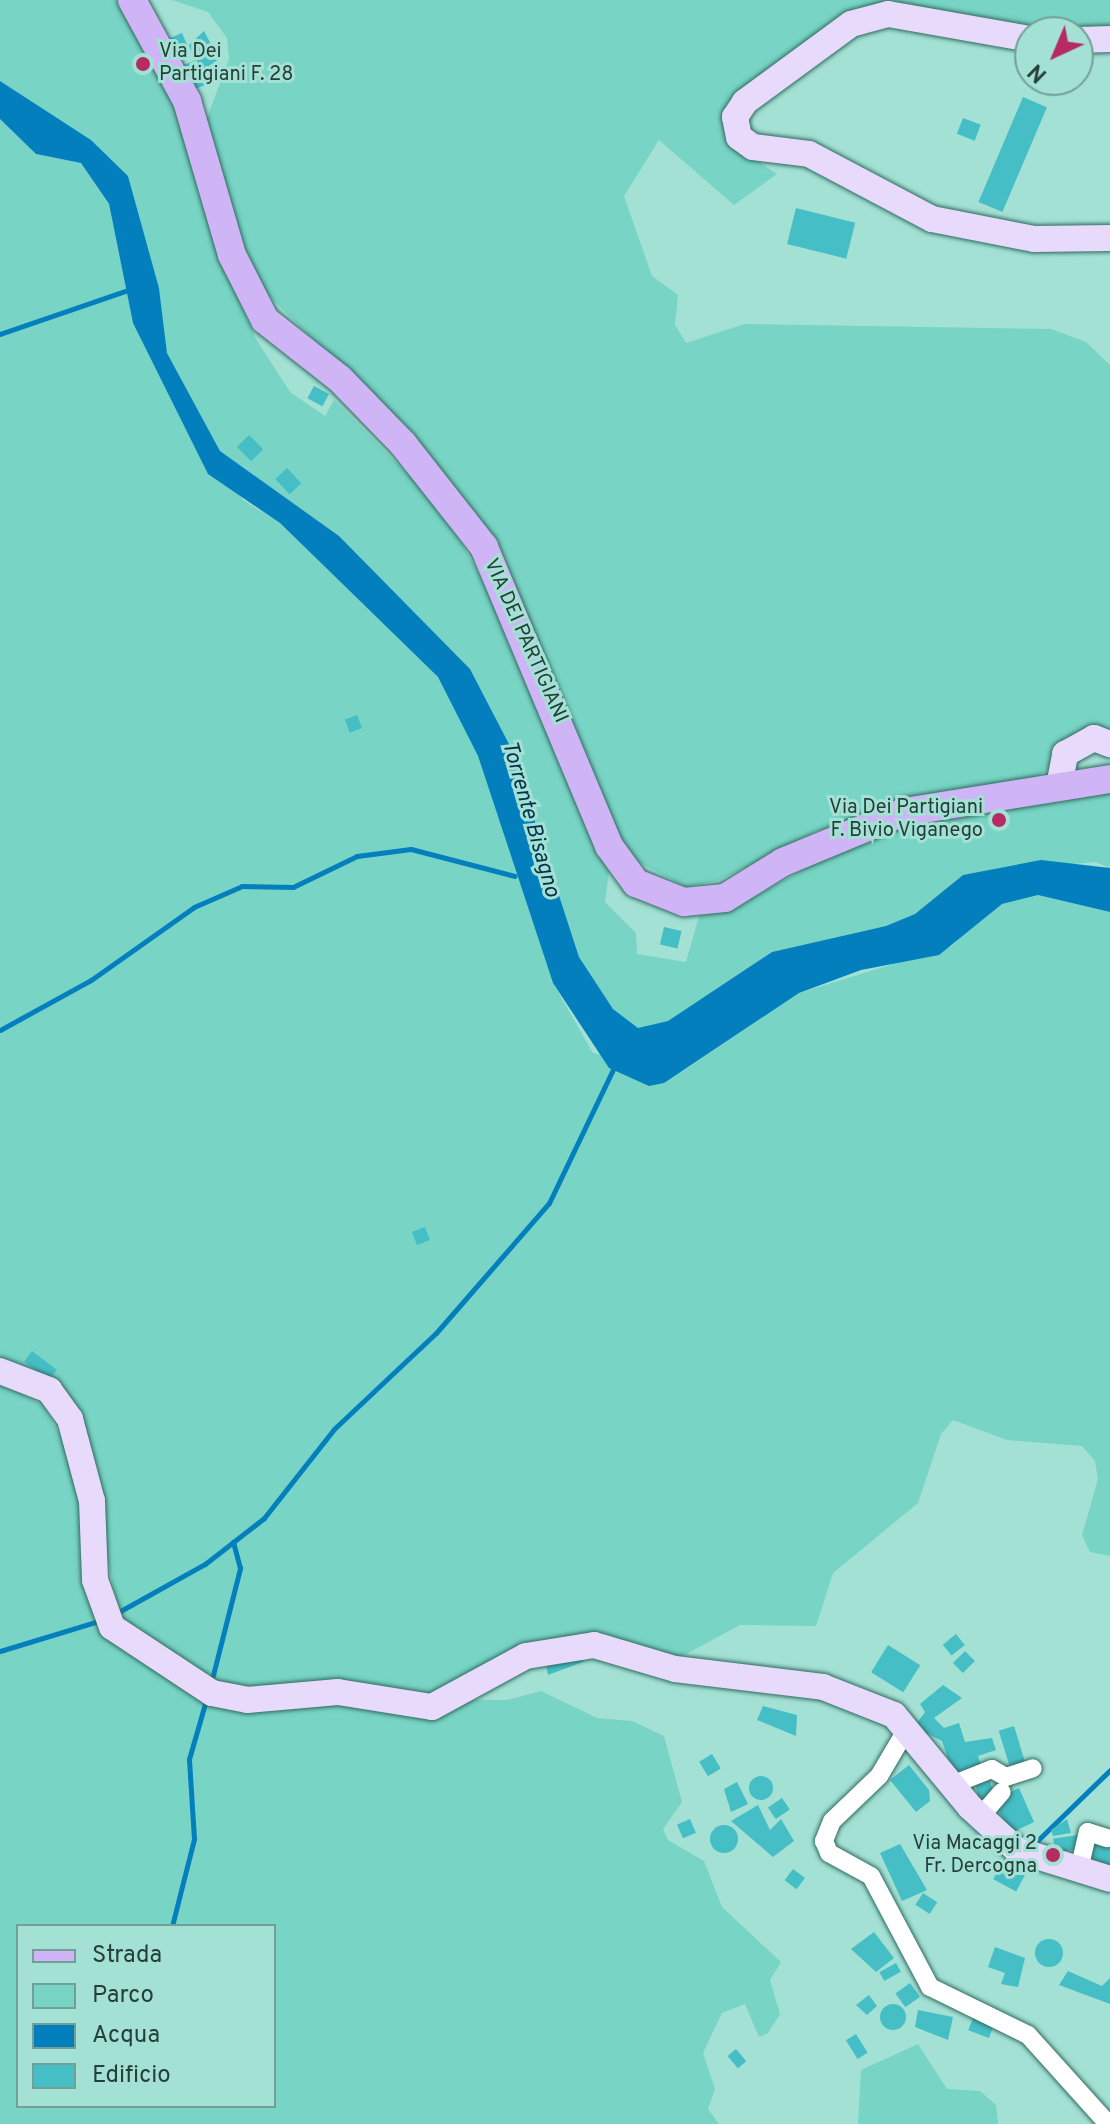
<!DOCTYPE html>
<html>
<head>
<meta charset="utf-8">
<style>
  body { margin:0 }
  #map { position:relative; width:1110px; height:2124px; overflow:hidden; background:#a4e1d5; font-family:Overpass,sans-serif }
  div>[style] { position:absolute }
  .green>* { inset:0; background:#78d4c4 }
  .water>* { inset:0; background:#047fbe }
  .stream>* { height:5px; margin:-2.5px; padding:0 2.5px; transform-origin:2.5px; border-radius:2.5px; background:#047fbe }
  .building>* { inset:0; background:#45bec6; transform-origin:0 0 }
  .round { border-radius:50% }
  .roads { filter:drop-shadow(0 0 2px #306b61) drop-shadow(0 0 2px #306b61) }
  .street>* { height:18px; margin:-9px; padding:0 9px; transform-origin:9px; border-radius:9px; background:#fff }
  .secondary>* { height:26px; margin:-13px; padding:0 13px; transform-origin:13px; border-radius:13px; background:#e7dafa }
  .primary>* { height:28px; margin:-14px; padding:0 14px; transform-origin:14px; border-radius:14px; background:#cfb5f5 }
  .dots>* { width:22px; height:22px; translate:-50% -50%; box-sizing:border-box; border:4px solid #a4e1d5; border-radius:50% }
  span { translate:-50% -50%; white-space:nowrap; text-align:center; line-height:1.15; -webkit-text-stroke:6px #a4e1d5; paint-order:stroke }
  .poi-label { font-size:20px; color:#263f3a }
  .left { translate:0 -50%; text-align:left }
  .right { translate:-100% -50%; text-align:right }
  .street-label { font-size:20px; color:#263f3a }
  .water-label { font-size:22px; color:#06314b; font-style:italic }
  .legend { position:absolute; left:16px; top:1924px; width:260px; height:184px; box-sizing:border-box; background:#a4e1d5; border:2px solid #72a097; margin:0; padding:10px 14px; list-style:none; font-size:24px; color:#263f3a }
  .legend li { display:flex; align-items:center; gap:16px; height:40px }
  .legend b { width:40px; border:2px solid #72a097 }
  .north { position:absolute; left:1014px; top:16px; width:80px; height:80px; box-sizing:border-box; background:#a4e1d5; border:2px solid #72a097; border-radius:50%; rotate:224deg; font-size:22px; font-weight:700; line-height:32px; text-align:center; color:#263f3a }
  .north::after { content:''; display:block; margin:auto; width:28px; height:36px; background:#b62b63; clip-path:polygon(50% 0,100% 100%,50% 72%,0 100%) }
</style>
</head>
<body>
<div id="map">
  <div class="green">
    <div style="clip-path:polygon(0 0,116px 0,139px 31px,183px 123px,214px 243px,256px 339px,290px 392px,325px 416px,334px 400px,442px 509px,490px 593px,609px 872px,605px 902px,636px 933px,637px 954px,686px 962px,699px 916px,726px 911px,864px 838px,942px 815px,1110px 792px,1110px 868px,1095px 862px,963px 875px,915px 914px,886px 926px,772px 952px,669px 1021px,638px 1028px,613px 1009px,579px 957px,511px 748px,470px 669px,339px 536px,220px 451px,167px 353px,159px 288px,128px 176px,91px 140px,0 81px)"></div>
    <div style="clip-path:polygon(172px 0,1110px 0,1110px 29px,1009px 32px,868px 6px,722px 113px,731px 144px,777px 174px,734px 205px,659px 140px,624px 196px,652px 276px,678px 295px,675px 325px,686px 343px,745px 324px,1051px 329px,1086px 342px,1110px 365px,1110px 734px,1027px 782px,816px 831px,720px 880px,686px 887px,638px 862px,617px 835px,494px 543px,429px 454px,265px 292px,248px 261px,207px 118px,229px 59px,227px 38px,208px 12px)"></div>
    <div style="clip-path:polygon(0 119px,36px 154px,81px 163px,109px 205px,133px 323px,243px 500px,280px 523px,438px 677px,478px 756px,553px 983px,593px 1053px,683px 1071px,799px 993px,952px 946px,982px 913px,1002px 904px,1038px 895px,1110px 912px,1110px 1556px,1090px 1552px,1082px 1535px,1098px 1479px,1095px 1461px,1082px 1446px,1007px 1440px,953px 1420px,941px 1434px,918px 1503px,833px 1573px,816px 1626px,740px 1625px,677px 1659px,595px 1638px,431px 1697px,248px 1690px,216px 1683px,120px 1621px,79px 1415px,0 1360px)"></div>
    <div style="clip-path:polygon(evenodd,0 1382px,43px 1405px,59px 1433px,74px 1471px,91px 1607px,206px 1697px,507px 1700px,541px 1691px,597px 1718px,632px 1721px,664px 1736px,682px 1802px,663px 1829px,668px 1840px,704px 1861px,722px 1907px,781px 1962px,770px 1980px,780px 2014px,768px 2033px,759px 2037px,745px 2004px,722px 2013px,703px 2053px,715px 2089px,708px 2109px,719px 2124px,0 2124px,0 1382px,18px 1926px,274px 1926px,274px 2106px,18px 2106px,18px 1926px)"></div>
    <div style="clip-path:polygon(918px 2044px,947px 2089px,980px 2091px,996px 2105px,998px 2124px,858px 2124px,861px 2070px)"></div>
  </div>
  <div class="water">
    <div style="clip-path:polygon(0 81px,91px 140px,128px 176px,159px 288px,167px 353px,220px 451px,339px 536px,470px 669px,511px 748px,579px 957px,613px 1009px,638px 1028px,668px 1021px,772px 952px,886px 926px,915px 914px,963px 875px,1041px 860px,1110px 868px,1110px 912px,1038px 895px,1002px 904px,939px 955px,861px 970px,799px 993px,664px 1083px,649px 1086px,609px 1068px,553px 983px,478px 756px,438px 677px,280px 523px,208px 474px,133px 323px,109px 204px,81px 163px,36px 154px,0 119px)"></div>
  </div>
  <div class="stream">
    <div style="left:0;top:334px;width:135px;rotate:-19deg"></div>
    <div style="left:0;top:1030px;width:104px;rotate:-28.8deg"></div>
    <div style="left:91px;top:980px;width:126px;rotate:-35.3deg"></div>
    <div style="left:194px;top:907px;width:52px;rotate:-23.6deg"></div>
    <div style="left:242px;top:886px;width:51px;rotate:1.1deg"></div>
    <div style="left:293px;top:887px;width:71px;rotate:-25.8deg"></div>
    <div style="left:357px;top:856px;width:54px;rotate:-7.4deg"></div>
    <div style="left:411px;top:849px;width:107px;rotate:14.6deg"></div>
    <div style="left:115px;top:1614px;width:103px;rotate:-29.1deg"></div>
    <div style="left:205px;top:1564px;width:75px;rotate:-37.9deg"></div>
    <div style="left:264px;top:1518px;width:113px;rotate:-51.8deg"></div>
    <div style="left:334px;top:1429px;width:140px;rotate:-43.3deg"></div>
    <div style="left:436px;top:1333px;width:172px;rotate:-49deg"></div>
    <div style="left:549px;top:1203px;width:153px;rotate:-64.4deg"></div>
    <div style="left:0;top:1651px;width:107px;rotate:-16.9deg"></div>
    <div style="left:211px;top:1683px;width:119px;rotate:-75.8deg"></div>
    <div style="left:240px;top:1568px;width:27px;rotate:-105deg"></div>
    <div style="left:1038px;top:1840px;width:100px;rotate:-44.2deg"></div>
    <div style="left:172px;top:1926px;width:90px;rotate:-75.8deg"></div>
    <div style="left:194px;top:1839px;width:80px;rotate:-93.6deg"></div>
    <div style="left:189px;top:1759px;width:61px;rotate:-73.9deg"></div>
  </div>
  <div class="building">
    <div style="clip-path:polygon(204px 31px,219px 59px,203px 70px,208px 84px,189px 91px,181px 66px,194px 61px,189px 45px)"></div>
    <div style="left:182px;top:33px;width:13px;height:15px;rotate:67deg"></div>
    <div style="left:1023px;top:97px;width:26px;height:114px;rotate:23deg"></div>
    <div style="left:963px;top:118px;width:19px;height:17px;rotate:21deg"></div>
    <div style="left:796px;top:208px;width:61px;height:37px;rotate:14deg"></div>
    <div style="left:314px;top:386px;width:17px;height:14px;rotate:28deg"></div>
    <div style="left:249px;top:435px;width:20px;height:17px;rotate:45deg"></div>
    <div style="left:287px;top:468px;width:21px;height:16px;rotate:47deg"></div>
    <div style="left:357px;top:715px;width:14px;height:13px;rotate:69deg"></div>
    <div style="left:664px;top:927px;width:18px;height:18px;rotate:13deg"></div>
    <div style="left:425px;top:1227px;width:14px;height:14px;rotate:69deg"></div>
    <div style="left:32px;top:1351px;width:31px;height:13px;rotate:37deg"></div>
    <div style="left:956px;top:1634px;width:14px;height:17px;rotate:51deg"></div>
    <div style="left:888px;top:1645px;width:38px;height:32px;rotate:32deg"></div>
    <div style="clip-path:polygon(582px 1650px,583px 1662px,548px 1675px,545px 1656px)"></div>
    <div style="left:965px;top:1651px;width:14px;height:17px;rotate:45deg"></div>
    <div style="clip-path:polygon(943px 1685px,962px 1698px,934px 1718px,944px 1728px,959px 1723px,965px 1742px,992px 1738px,996px 1750px,978px 1756px,983px 1771px,953px 1774px,942px 1741px,914px 1727px,925px 1712px,920px 1704px)"></div>
    <div style="clip-path:polygon(763px 1706px,797px 1715px,796px 1736px,757px 1720px)"></div>
    <div style="left:1014px;top:1726px;width:42px;height:16px;rotate:73deg"></div>
    <div style="left:712px;top:1754px;width:17px;height:15px;rotate:59deg"></div>
    <div style="clip-path:polygon(909px 1765px,929px 1790px,930px 1801px,916px 1812px,890px 1780px)"></div>
    <div style="clip-path:polygon(987px 1772px,994px 1794px,979px 1801px,974px 1778px)"></div>
    <div class="round" style="left:749px;top:1776px;width:24px;height:24px"></div>
    <div style="clip-path:polygon(737px 1782px,748px 1804px,731px 1812px,724px 1789px)"></div>
    <div style="clip-path:polygon(1019px 1788px,1034px 1822px,1011px 1833px,992px 1800px)"></div>
    <div style="left:782px;top:1798px;width:14px;height:17px;rotate:56deg"></div>
    <div style="clip-path:polygon(758px 1805px,770px 1830px,781px 1819px,794px 1841px,773px 1857px,731px 1821px)"></div>
    <div style="left:690px;top:1819px;width:15px;height:14px;rotate:67deg"></div>
    <div style="clip-path:polygon(1067px 1819px,1071px 1833px,1053px 1836px,1051px 1830px)"></div>
    <div class="round" style="left:710px;top:1825px;width:28px;height:28px"></div>
    <div style="left:1079px;top:1835px;width:14px;height:26px;rotate:82deg"></div>
    <div style="clip-path:polygon(1090px 1835px,1110px 1843px,1110px 1869px,1081px 1857px)"></div>
    <div style="clip-path:polygon(900px 1844px,927px 1890px,902px 1901px,880px 1853px)"></div>
    <div style="left:1004px;top:1859px;width:26px;height:23px;rotate:28deg"></div>
    <div style="left:793px;top:1869px;width:15px;height:14px;rotate:37deg"></div>
    <div style="left:923px;top:1893px;width:17px;height:14px;rotate:33deg"></div>
    <div style="clip-path:polygon(874px 1932px,894px 1958px,876px 1972px,851px 1949px)"></div>
    <div class="round" style="left:1035px;top:1939px;width:28px;height:28px"></div>
    <div style="clip-path:polygon(995px 1947px,1025px 1958px,1018px 1987px,1001px 1984px,1005px 1973px,988px 1967px)"></div>
    <div style="left:896px;top:1963px;width:10px;height:19px;rotate:61deg"></div>
    <div style="clip-path:polygon(1068px 1971px,1102px 1986px,1110px 1978px,1110px 2004px,1059px 1985px)"></div>
    <div style="left:910px;top:1983px;width:17px;height:18px;rotate:54deg"></div>
    <div style="clip-path:polygon(869px 1995px,877px 2006px,867px 2015px,856px 2005px)"></div>
    <div class="round" style="left:880px;top:2004px;width:26px;height:26px"></div>
    <div style="clip-path:polygon(918px 2010px,953px 2017px,948px 2040px,915px 2027px)"></div>
    <div style="left:973px;top:2018px;width:22px;height:13px;rotate:21deg"></div>
    <div style="left:856px;top:2034px;width:22px;height:12px;rotate:58deg"></div>
    <div style="left:736px;top:2049px;width:16px;height:11px;rotate:50deg"></div>
  </div>
  <div class="roads">
    <div class="street">
      <div style="left:908px;top:1727px;width:57px;rotate:120.6deg"></div>
      <div style="left:879px;top:1776px;width:65px;rotate:136.2deg"></div>
      <div style="left:832px;top:1821px;width:22px;rotate:112deg"></div>
      <div style="left:824px;top:1841px;width:13px;rotate:67deg"></div>
      <div style="left:829px;top:1853px;width:48px;rotate:28.7deg"></div>
      <div style="left:871px;top:1876px;width:126px;rotate:62deg"></div>
      <div style="left:930px;top:1987px;width:109px;rotate:26.1deg"></div>
      <div style="left:1028px;top:2035px;width:120px;rotate:48deg"></div>
      <div style="left:954px;top:1784px;width:41px;rotate:-21.5deg"></div>
      <div style="left:992px;top:1769px;width:16px;rotate:30deg"></div>
      <div style="left:1006px;top:1777px;width:28px;rotate:-18deg"></div>
      <div style="left:980px;top:1817px;width:33px;rotate:-49deg"></div>
      <div style="left:1079px;top:1870px;width:39px;rotate:-77deg"></div>
      <div style="left:1088px;top:1832px;width:20px;rotate:18deg"></div>
    </div>
    <div class="secondary">
      <div style="left:1030px;top:39px;width:144px;rotate:-170deg"></div>
      <div style="left:888px;top:14px;width:38px;rotate:165deg"></div>
      <div style="left:851px;top:24px;width:132px;rotate:143.7deg"></div>
      <div style="left:745px;top:102px;width:18px;rotate:124deg"></div>
      <div style="left:735px;top:117px;width:20px;rotate:79deg"></div>
      <div style="left:739px;top:137px;width:17px;rotate:36deg"></div>
      <div style="left:753px;top:147px;width:56px;rotate:7.1deg"></div>
      <div style="left:809px;top:154px;width:139px;rotate:27.9deg"></div>
      <div style="left:932px;top:219px;width:104px;rotate:11.1deg"></div>
      <div style="left:1034px;top:239px;width:76px;rotate:-0.8deg"></div>
      <div style="left:1078px;top:40px;width:32px;rotate:-2deg"></div>
      <div style="left:1059px;top:786px;width:33px;rotate:-79deg"></div>
      <div style="left:1065px;top:754px;width:33px;rotate:-29deg"></div>
      <div style="left:1094px;top:738px;width:17px;rotate:21deg"></div>
      <div style="left:0;top:1371px;width:53px;rotate:21.2deg"></div>
      <div style="left:49px;top:1390px;width:36px;rotate:54deg"></div>
      <div style="left:70px;top:1419px;width:85px;rotate:75deg"></div>
      <div style="left:92px;top:1501px;width:79px;rotate:87.8deg"></div>
      <div style="left:95px;top:1580px;width:50px;rotate:70.1deg"></div>
      <div style="left:112px;top:1627px;width:120px;rotate:33.4deg"></div>
      <div style="left:212px;top:1693px;width:36px;rotate:11deg"></div>
      <div style="left:247px;top:1700px;width:91px;rotate:-5deg"></div>
      <div style="left:338px;top:1692px;width:95px;rotate:9.1deg"></div>
      <div style="left:432px;top:1707px;width:107px;rotate:-28.5deg"></div>
      <div style="left:526px;top:1656px;width:69px;rotate:-9.2deg"></div>
      <div style="left:594px;top:1645px;width:84px;rotate:16.5deg"></div>
      <div style="left:675px;top:1669px;width:149px;rotate:6.9deg"></div>
      <div style="left:823px;top:1687px;width:76px;rotate:21.5deg"></div>
      <div style="left:894px;top:1715px;width:119px;rotate:50.4deg"></div>
      <div style="left:970px;top:1807px;width:64px;rotate:42.5deg"></div>
      <div style="left:1017px;top:1850px;width:97px;rotate:17.3deg"></div>
    </div>
    <div class="primary">
      <div style="left:132px;top:0;width:115px;rotate:61.4deg"></div>
      <div style="left:187px;top:101px;width:160px;rotate:73.7deg"></div>
      <div style="left:232px;top:255px;width:73px;rotate:63.1deg"></div>
      <div style="left:265px;top:320px;width:95px;rotate:38.2deg"></div>
      <div style="left:340px;top:379px;width:91px;rotate:45.9deg"></div>
      <div style="left:403px;top:444px;width:131px;rotate:51.8deg"></div>
      <div style="left:484px;top:547px;width:324px;rotate:67.3deg"></div>
      <div style="left:609px;top:846px;width:46px;rotate:53.9deg"></div>
      <div style="left:636px;top:883px;width:52px;rotate:21.6deg"></div>
      <div style="left:684px;top:902px;width:41px;rotate:-5.6deg"></div>
      <div style="left:725px;top:898px;width:68px;rotate:-31.8deg"></div>
      <div style="left:783px;top:862px;width:131px;rotate:-22.5deg"></div>
      <div style="left:904px;top:812px;width:209px;rotate:-9.1deg"></div>
    </div>
  </div>
  <div class="dots">
    <div style="left:143px;top:64px;background:#b62b63"></div>
    <div style="left:999px;top:820px;background:#b62b63"></div>
    <div style="left:1053px;top:1855px;background:#b62b63"></div>
  </div>
  <div class="poi-label">
    <span class="left" style="left:159px;top:64px">Via Dei<br>Partigiani F. 28</span>
    <span class="right" style="left:983px;top:820px">Via Dei Partigiani<br>F. Bivio Viganego</span>
    <span class="right" style="left:1037px;top:1856px">Via Macaggi 2<br>Fr. Dercogna</span>
  </div>
  <div class="street-label">
    <span style="left:525px;top:641px;rotate:66deg">VIA DEI PARTIGIANI</span>
  </div>
  <div class="water-label">
    <span style="left:530px;top:819px;rotate:74deg">Torrente Bisagno</span>
  </div>
  <ul class="legend">
  <li><b style="height:10px;background:#cfb5f5"></b>Strada</li>
  <li><b style="height:22px;background:#78d4c4"></b>Parco</li>
  <li><b style="height:22px;background:#047fbe"></b>Acqua</li>
  <li><b style="height:22px;background:#45bec6"></b>Edificio</li>
  </ul>
  <div class="north">N</div>
</div>
</body>
</html>
